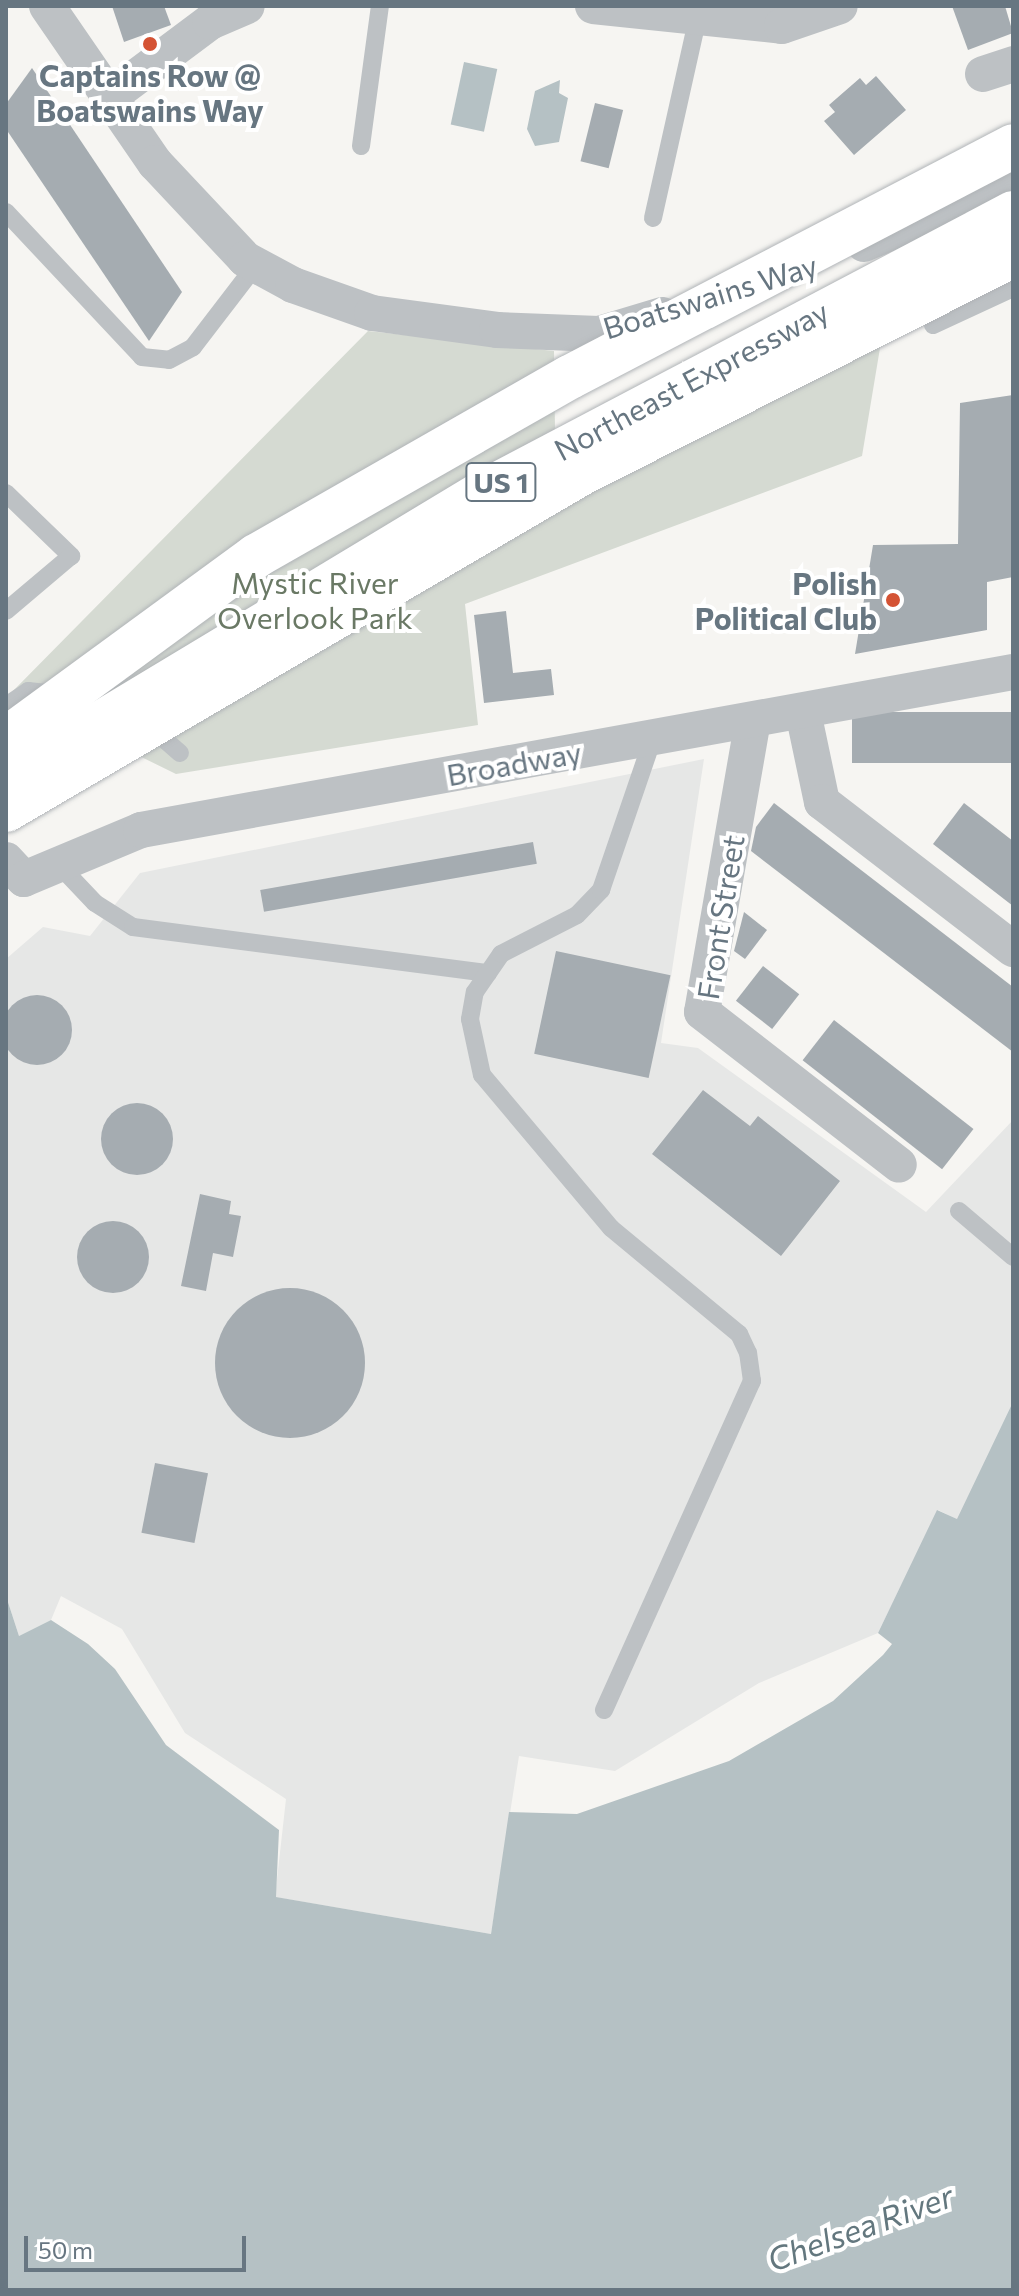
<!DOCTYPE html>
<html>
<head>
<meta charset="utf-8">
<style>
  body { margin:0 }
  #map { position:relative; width:1019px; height:2296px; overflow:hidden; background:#f6f5f2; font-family:Commissioner,sans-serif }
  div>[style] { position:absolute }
  .built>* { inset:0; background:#e6e7e6 }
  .green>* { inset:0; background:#d5dad2 }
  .water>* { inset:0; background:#b5c1c4; transform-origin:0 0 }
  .building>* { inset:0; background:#a5acb1; transform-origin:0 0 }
  .round { border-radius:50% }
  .lane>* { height:18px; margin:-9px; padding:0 9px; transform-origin:9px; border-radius:9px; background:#bdc1c4 }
  .street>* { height:36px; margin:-18px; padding:0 18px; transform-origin:18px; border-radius:18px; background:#bdc1c4 }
  .bridges { filter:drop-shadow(0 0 2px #b0b4b7) drop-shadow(0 0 2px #b0b4b7) }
  .highway-bridge>* { height:44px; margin:-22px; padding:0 22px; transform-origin:22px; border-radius:22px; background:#fff }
  .dots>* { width:22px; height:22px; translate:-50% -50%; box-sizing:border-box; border:4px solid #fff; border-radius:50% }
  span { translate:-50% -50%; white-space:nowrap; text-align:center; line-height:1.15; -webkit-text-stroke:8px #fff; paint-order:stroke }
  .shield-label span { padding:2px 6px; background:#fff; border:2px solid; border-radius:6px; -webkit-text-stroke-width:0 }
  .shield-label { font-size:28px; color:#677681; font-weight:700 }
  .poi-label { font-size:30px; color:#677681; font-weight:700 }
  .right { translate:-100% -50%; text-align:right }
  .street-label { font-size:30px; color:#677681 }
  .park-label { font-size:30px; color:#6a7965 }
  .water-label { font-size:32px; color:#63777e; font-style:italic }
  .frame { position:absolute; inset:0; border:8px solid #677681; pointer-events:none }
  .scale { position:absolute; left:24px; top:2236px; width:222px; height:36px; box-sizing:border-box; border:4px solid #677681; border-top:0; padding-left:10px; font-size:24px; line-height:28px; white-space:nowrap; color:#677681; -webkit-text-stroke:6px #fff; paint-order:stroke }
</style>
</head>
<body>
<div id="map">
  <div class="built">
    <div style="clip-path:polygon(704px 759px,661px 1043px,698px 1048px,926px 1212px,1013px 1120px,1013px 1587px,973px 1527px,938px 1510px,878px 1633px,759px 1683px,615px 1771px,519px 1756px,491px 1934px,275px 1897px,286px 1799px,185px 1733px,122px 1629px,61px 1596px,51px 1620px,19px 1636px,6px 1596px,6px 959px,43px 927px,90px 936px,140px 873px)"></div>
  </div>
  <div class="green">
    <div style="clip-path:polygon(368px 331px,554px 351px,556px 510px,882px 336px,862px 456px,465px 604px,478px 725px,176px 774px,11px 693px)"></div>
  </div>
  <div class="water">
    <div style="left:464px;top:62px;width:34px;height:64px;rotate:12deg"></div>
    <div style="clip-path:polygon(560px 80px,559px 93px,568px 98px,559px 142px,535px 146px,527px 129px,535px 91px)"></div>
    <div style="clip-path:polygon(1013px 1402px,1013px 2290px,6px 2290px,6px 1596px,19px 1636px,51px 1620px,88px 1644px,115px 1669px,166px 1745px,279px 1830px,276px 1897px,491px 1934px,509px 1812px,577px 1814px,729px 1761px,833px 1701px,883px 1655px,892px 1644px,878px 1633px,937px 1510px,957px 1519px)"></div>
  </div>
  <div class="building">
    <div style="clip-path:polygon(112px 6px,164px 6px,171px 25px,124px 42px)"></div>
    <div style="clip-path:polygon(952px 6px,1005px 6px,1013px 33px,968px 50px)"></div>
    <div style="clip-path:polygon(32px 68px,182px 292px,149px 341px,6px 129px,6px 104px)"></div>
    <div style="clip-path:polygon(876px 76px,906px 110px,854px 155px,824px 121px,835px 112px,829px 105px,860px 78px,866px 85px)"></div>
    <div style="left:595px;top:103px;width:29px;height:60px;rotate:14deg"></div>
    <div style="clip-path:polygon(1013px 395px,1013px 577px,987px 582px,987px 630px,855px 654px,873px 545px,958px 544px,960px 403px)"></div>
    <div style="clip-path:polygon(506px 611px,513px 673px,551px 669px,554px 695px,484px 703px,474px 615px)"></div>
    <div style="left:1013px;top:712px;width:51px;height:161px;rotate:90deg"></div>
    <div style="clip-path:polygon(774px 803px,1013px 987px,1013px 1052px,751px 851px,756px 827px)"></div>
    <div style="clip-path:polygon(964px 803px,1013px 841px,1013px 906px,933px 844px)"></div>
    <div style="left:533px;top:842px;width:22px;height:277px;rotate:80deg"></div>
    <div style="clip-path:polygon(744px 912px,767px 930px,745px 959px,734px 951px)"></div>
    <div style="left:556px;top:951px;width:117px;height:105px;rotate:12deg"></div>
    <div style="left:763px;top:966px;width:46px;height:44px;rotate:38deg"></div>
    <div class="round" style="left:2px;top:995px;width:70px;height:70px"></div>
    <div style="left:834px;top:1020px;width:177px;height:51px;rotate:38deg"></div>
    <div style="clip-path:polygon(703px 1090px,750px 1126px,758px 1116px,840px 1181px,781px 1256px,652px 1154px)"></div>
    <div class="round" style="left:101px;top:1103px;width:72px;height:72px"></div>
    <div style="clip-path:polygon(200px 1194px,231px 1201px,229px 1214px,241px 1216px,233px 1257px,213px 1253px,206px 1291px,181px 1286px)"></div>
    <div class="round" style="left:77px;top:1221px;width:72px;height:72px"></div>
    <div class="round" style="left:215px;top:1288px;width:150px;height:150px"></div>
    <div style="left:155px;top:1463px;width:54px;height:71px;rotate:11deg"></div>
  </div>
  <div class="lane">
    <div style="left:361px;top:146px;width:141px;rotate:-82.3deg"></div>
    <div style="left:6px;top:212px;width:199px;rotate:46.8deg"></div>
    <div style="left:142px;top:357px;width:27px;rotate:6deg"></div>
    <div style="left:169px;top:360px;width:27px;rotate:-28deg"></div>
    <div style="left:193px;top:347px;width:103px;rotate:-52.5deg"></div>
    <div style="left:653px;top:218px;width:202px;rotate:-77.4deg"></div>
    <div style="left:933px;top:325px;width:88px;rotate:-24.8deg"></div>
    <div style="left:6px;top:493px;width:91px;rotate:44.1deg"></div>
    <div style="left:71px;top:556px;width:85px;rotate:139.8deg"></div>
    <div style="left:6px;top:706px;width:27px;rotate:-34deg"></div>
    <div style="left:28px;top:691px;width:30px;rotate:6deg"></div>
    <div style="left:149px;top:726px;width:41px;rotate:41.1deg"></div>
    <div style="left:59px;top:865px;width:52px;rotate:46.5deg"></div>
    <div style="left:95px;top:903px;width:45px;rotate:32.3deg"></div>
    <div style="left:133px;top:927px;width:358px;rotate:7.4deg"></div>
    <div style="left:959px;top:1211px;width:71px;rotate:40.4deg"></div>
    <div style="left:604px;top:1710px;width:361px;rotate:-65.8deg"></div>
    <div style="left:752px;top:1381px;width:28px;rotate:-98deg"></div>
    <div style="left:748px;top:1353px;width:21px;rotate:-115deg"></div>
    <div style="left:739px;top:1334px;width:166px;rotate:-140.4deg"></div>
    <div style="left:611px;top:1228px;width:200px;rotate:-130.1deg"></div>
    <div style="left:482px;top:1075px;width:57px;rotate:-102.1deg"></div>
    <div style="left:470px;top:1019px;width:27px;rotate:-80deg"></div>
    <div style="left:475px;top:992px;width:46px;rotate:-55.6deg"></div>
    <div style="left:501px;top:954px;width:85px;rotate:-27.2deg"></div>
    <div style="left:577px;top:915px;width:35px;rotate:-46deg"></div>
    <div style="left:601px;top:890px;width:161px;rotate:-71.1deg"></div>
  </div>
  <div class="street">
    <div style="left:47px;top:6px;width:191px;rotate:55.5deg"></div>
    <div style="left:155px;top:163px;width:132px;rotate:46.8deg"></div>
    <div style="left:245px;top:259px;width:55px;rotate:28.4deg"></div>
    <div style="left:293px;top:285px;width:84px;rotate:19.5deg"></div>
    <div style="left:372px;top:313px;width:126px;rotate:7.7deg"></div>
    <div style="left:497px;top:330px;width:102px;rotate:2.2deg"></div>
    <div style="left:599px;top:334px;width:66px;rotate:-16.8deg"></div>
    <div style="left:593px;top:6px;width:190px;rotate:6deg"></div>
    <div style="left:782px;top:26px;width:61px;rotate:-19deg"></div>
    <div style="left:983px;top:74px;width:32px;rotate:-18deg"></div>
    <div style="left:111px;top:96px;width:124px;rotate:-36.8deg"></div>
    <div style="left:210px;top:22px;width:40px;rotate:-23.4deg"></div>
    <div style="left:864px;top:244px;width:162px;rotate:-23.2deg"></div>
    <div style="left:803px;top:712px;width:92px;rotate:78.1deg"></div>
    <div style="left:822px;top:802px;width:241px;rotate:37.6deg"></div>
    <div style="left:753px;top:720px;width:296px;rotate:99.9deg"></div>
    <div style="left:702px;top:1012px;width:249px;rotate:37.8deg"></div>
    <div style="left:6px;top:860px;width:26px;rotate:47deg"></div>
    <div style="left:24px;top:879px;width:127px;rotate:-22.7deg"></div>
    <div style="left:141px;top:830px;width:886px;rotate:-10.27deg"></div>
  </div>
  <div class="bridges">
    <div class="highway-bridge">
      <div style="left:6px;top:739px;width:310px;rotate:-36.2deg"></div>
      <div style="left:256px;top:556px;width:361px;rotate:-29.7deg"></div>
      <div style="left:570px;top:377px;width:500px;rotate:-27.5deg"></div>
      <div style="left:6px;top:780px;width:562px;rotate:-31.09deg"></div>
      <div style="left:487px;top:490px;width:594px;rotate:-27.77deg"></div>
      <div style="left:6px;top:810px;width:667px;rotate:-30.33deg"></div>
      <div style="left:582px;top:473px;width:483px;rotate:-26.8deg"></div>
    </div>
  </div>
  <div class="dots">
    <div style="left:150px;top:44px;background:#d45334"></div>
    <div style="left:893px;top:600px;background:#d45334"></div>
  </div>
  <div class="shield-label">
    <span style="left:501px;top:482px">US 1</span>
  </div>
  <div class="poi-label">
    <span style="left:150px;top:92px">Captains Row @<br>Boatswains Way</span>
    <span class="right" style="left:877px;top:600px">Polish<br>Political Club</span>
  </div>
  <div class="street-label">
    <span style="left:710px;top:296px;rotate:-17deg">Boatswains Way</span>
    <span style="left:691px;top:380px;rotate:-28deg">Northeast Expressway</span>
    <span style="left:514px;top:763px;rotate:-10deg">Broadway</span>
    <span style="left:720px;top:917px;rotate:-81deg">Front Street</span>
  </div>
  <div class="park-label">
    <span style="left:315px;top:599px">Mystic River<br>Overlook Park</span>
  </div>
  <div class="water-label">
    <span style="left:860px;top:2227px;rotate:-20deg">Chelsea River</span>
  </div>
  <div class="frame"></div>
  <div class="scale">50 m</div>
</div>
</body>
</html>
